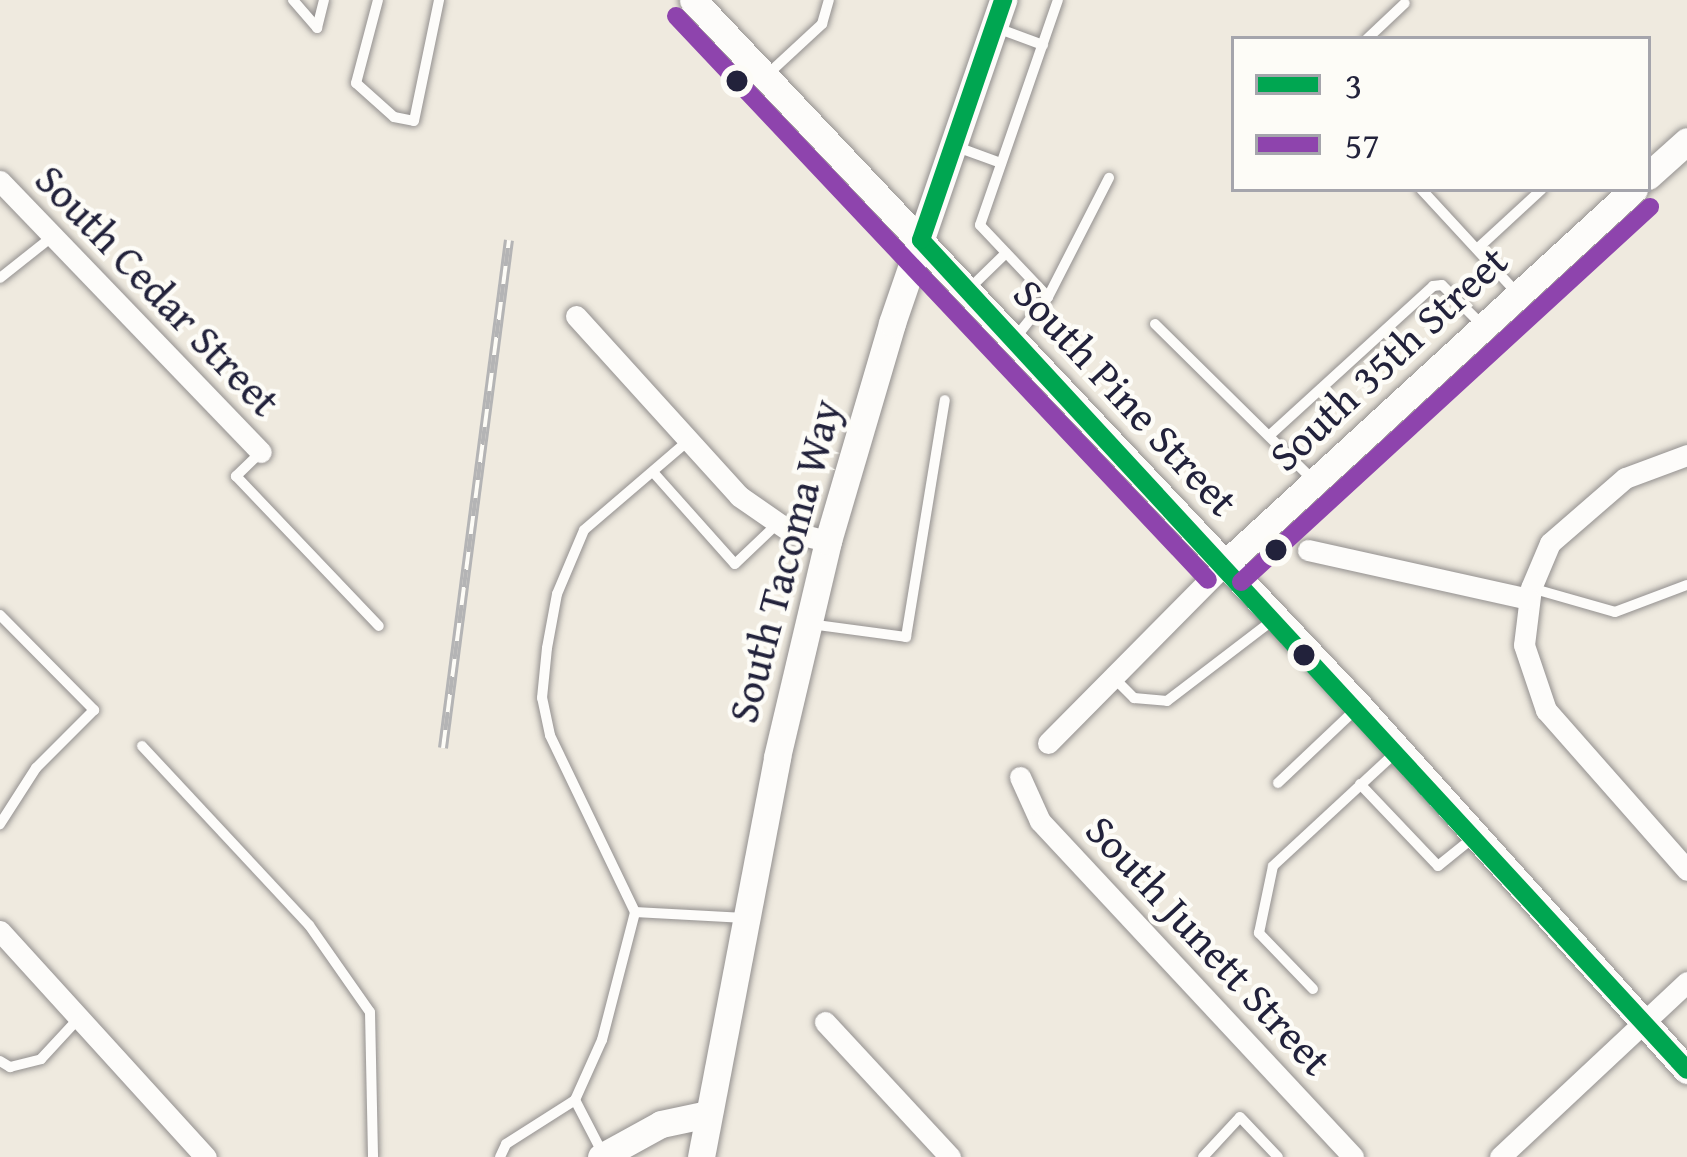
<!DOCTYPE html>
<html>
<head>
<meta charset="utf-8">
<style>
  body { margin:0 }
  #map { position:relative; width:1687px; height:1157px; overflow:hidden; background:#efeadf; font-family:"Gentium Book Plus",serif }
  div>[style] { position:absolute }
  .roads { filter:drop-shadow(0 0 3px #93908f) drop-shadow(0 0 3px #93908f) }
  .lane>* { height:10px; margin:-5px; padding:0 5px; transform-origin:5px; border-radius:5px; background:#fdfcfa }
  .street>* { height:21px; margin:-10.5px; padding:0 10.5px; transform-origin:10.5px; border-radius:10.5px; background:#fdfcfa }
  .secondary>* { height:27px; margin:-13.5px; padding:0 13.5px; transform-origin:13.5px; border-radius:13.5px; background:#fdfcfa }
  .rail>* { height:10px; margin-top:-5px; transform-origin:0; background:repeating-linear-gradient(90deg,#fdfcf7 0 18px,#b4b4b5 0 36px); box-sizing:border-box; border-block:3px solid #b4b4b5 }
  .bus-1>* { height:18px; margin:-9px; padding:0 9px; transform-origin:9px; border-radius:9px; background:#00a651 }
  .bus-2>* { height:18px; margin:-9px; padding:0 9px; transform-origin:9px; border-radius:9px; background:#8e44ad }
  .dots>* { width:33px; height:33px; translate:-50% -50%; box-sizing:border-box; border:6px solid #fdfcf7; border-radius:50% }
  span { translate:-50% -50%; white-space:nowrap; text-align:center; line-height:1.15; -webkit-text-stroke:9px #fdfcf7; paint-order:stroke }
  .street-label { font-size:42px; color:#22223b }
  .legend { position:absolute; left:1231px; top:36px; width:420px; height:156px; box-sizing:border-box; background:#fdfcf7; border:3px solid #a5a5ac; margin:0; padding:15px 21px; list-style:none; font-size:36px; color:#22223b }
  .legend li { display:flex; align-items:center; gap:24px; height:60px }
  .legend b { width:60px; border:3px solid #a5a5ac }
</style>
</head>
<body>
<div id="map">
  <div class="roads">
    <div class="lane">
      <div style="left:293px;top:0;width:37px;rotate:49deg"></div>
      <div style="left:317px;top:28px;width:29px;rotate:-76deg"></div>
      <div style="left:378px;top:0;width:86px;rotate:104.8deg"></div>
      <div style="left:356px;top:83px;width:51px;rotate:41.8deg"></div>
      <div style="left:394px;top:117px;width:20px;rotate:11deg"></div>
      <div style="left:414px;top:121px;width:124px;rotate:-78.3deg"></div>
      <div style="left:997px;top:28px;width:49px;rotate:20.3deg"></div>
      <div style="left:1367px;top:39px;width:52px;rotate:-43.5deg"></div>
      <div style="left:768px;top:74px;width:74px;rotate:-42.8deg"></div>
      <div style="left:822px;top:24px;width:25px;rotate:-74deg"></div>
      <div style="left:957px;top:147px;width:47px;rotate:20deg"></div>
      <div style="left:1421px;top:189px;width:140px;rotate:47.3deg"></div>
      <div style="left:1477px;top:249px;width:88px;rotate:-42.7deg"></div>
      <div style="left:0;top:278px;width:68px;rotate:-38.4deg"></div>
      <div style="left:970px;top:288px;width:50px;rotate:-44.2deg"></div>
      <div style="left:1048px;top:297px;width:99px;rotate:-133.4deg"></div>
      <div style="left:980px;top:225px;width:238px;rotate:-70.9deg"></div>
      <div style="left:1155px;top:324px;width:223px;rotate:44.6deg"></div>
      <div style="left:1016px;top:337px;width:51px;rotate:-51.3deg"></div>
      <div style="left:1048px;top:297px;width:134px;rotate:-62.9deg"></div>
      <div style="left:1270px;top:435px;width:221px;rotate:-42.4deg"></div>
      <div style="left:1433px;top:286px;width:9px;rotate:-6deg"></div>
      <div style="left:1442px;top:285px;width:55px;rotate:45deg"></div>
      <div style="left:261px;top:452px;width:35px;rotate:136deg"></div>
      <div style="left:236px;top:476px;width:207px;rotate:46.4deg"></div>
      <div style="left:653px;top:472px;width:123px;rotate:48.3deg"></div>
      <div style="left:735px;top:564px;width:58px;rotate:-43.6deg"></div>
      <div style="left:1531px;top:588px;width:87px;rotate:15.9deg"></div>
      <div style="left:1615px;top:612px;width:77px;rotate:-20.6deg"></div>
      <div style="left:0;top:615px;width:134px;rotate:45.3deg"></div>
      <div style="left:94px;top:710px;width:82px;rotate:135deg"></div>
      <div style="left:36px;top:768px;width:67px;rotate:122.7deg"></div>
      <div style="left:810px;top:624px;width:97px;rotate:7.7deg"></div>
      <div style="left:906px;top:637px;width:240px;rotate:-80.7deg"></div>
      <div style="left:1113px;top:677px;width:30px;rotate:45deg"></div>
      <div style="left:1134px;top:698px;width:33px;rotate:5deg"></div>
      <div style="left:1167px;top:701px;width:133px;rotate:-37.4deg"></div>
      <div style="left:142px;top:746px;width:245px;rotate:47deg"></div>
      <div style="left:309px;top:925px;width:106px;rotate:55deg"></div>
      <div style="left:370px;top:1012px;width:145px;rotate:88.8deg"></div>
      <div style="left:1278px;top:783px;width:109px;rotate:-43.5deg"></div>
      <div style="left:1360px;top:784px;width:113px;rotate:46.4deg"></div>
      <div style="left:1438px;top:866px;width:46px;rotate:-38.9deg"></div>
      <div style="left:635px;top:912px;width:110px;rotate:3.1deg"></div>
      <div style="left:1313px;top:989px;width:78px;rotate:-134deg"></div>
      <div style="left:1259px;top:933px;width:68px;rotate:-78.2deg"></div>
      <div style="left:1273px;top:866px;width:168px;rotate:-42.8deg"></div>
      <div style="left:0;top:1061px;width:12px;rotate:31deg"></div>
      <div style="left:10px;top:1067px;width:32px;rotate:-14deg"></div>
      <div style="left:41px;top:1059px;width:56px;rotate:-47.2deg"></div>
      <div style="left:602px;top:1152px;width:59px;rotate:-117.4deg"></div>
      <div style="left:575px;top:1100px;width:66px;rotate:-65.8deg"></div>
      <div style="left:602px;top:1040px;width:132px;rotate:-75.5deg"></div>
      <div style="left:635px;top:912px;width:196px;rotate:-115.7deg"></div>
      <div style="left:550px;top:735px;width:38px;rotate:-102deg"></div>
      <div style="left:542px;top:698px;width:50px;rotate:-84.3deg"></div>
      <div style="left:547px;top:648px;width:55px;rotate:-79.5deg"></div>
      <div style="left:557px;top:594px;width:69px;rotate:-67.1deg"></div>
      <div style="left:584px;top:530px;width:137px;rotate:-40.6deg"></div>
      <div style="left:500px;top:1157px;width:14px;rotate:-65deg"></div>
      <div style="left:506px;top:1144px;width:82px;rotate:-32.5deg"></div>
      <div style="left:1203px;top:1157px;width:54px;rotate:-47.2deg"></div>
      <div style="left:1240px;top:1117px;width:55px;rotate:46.5deg"></div>
    </div>
    <div class="street">
      <div style="left:0;top:181px;width:376px;rotate:46.1deg"></div>
      <div style="left:576px;top:316px;width:243px;rotate:47.8deg"></div>
      <div style="left:739px;top:496px;width:63px;rotate:34.7deg"></div>
      <div style="left:791px;top:532px;width:38px;rotate:14deg"></div>
      <div style="left:1687px;top:455px;width:66px;rotate:159.6deg"></div>
      <div style="left:1625px;top:478px;width:99px;rotate:139.1deg"></div>
      <div style="left:1550px;top:543px;width:49px;rotate:112.9deg"></div>
      <div style="left:1531px;top:588px;width:57px;rotate:97deg"></div>
      <div style="left:1524px;top:645px;width:69px;rotate:71.3deg"></div>
      <div style="left:1546px;top:710px;width:213px;rotate:48.6deg"></div>
      <div style="left:1308px;top:550px;width:226px;rotate:12.5deg"></div>
      <div style="left:1048px;top:743px;width:252px;rotate:-45.3deg"></div>
      <div style="left:1020px;top:777px;width:48px;rotate:65.6deg"></div>
      <div style="left:1040px;top:821px;width:459px;rotate:47deg"></div>
      <div style="left:0;top:931px;width:306px;rotate:47.7deg"></div>
      <div style="left:825px;top:1022px;width:184px;rotate:47.2deg"></div>
      <div style="left:1500px;top:1157px;width:256px;rotate:-43.1deg"></div>
    </div>
    <div class="secondary">
      <div style="left:693px;top:0;width:971px;rotate:46.67deg"></div>
      <div style="left:1359px;top:706px;width:490px;rotate:48deg"></div>
      <div style="left:1648px;top:176px;width:52px;rotate:-41.9deg"></div>
      <div style="left:1225px;top:564px;width:555px;rotate:-42.52deg"></div>
      <div style="left:601px;top:1157px;width:68px;rotate:-28.8deg"></div>
      <div style="left:661px;top:1124px;width:48px;rotate:-12deg"></div>
      <div style="left:701px;top:1157px;width:407px;rotate:-79.2deg"></div>
      <div style="left:777px;top:757px;width:222px;rotate:-76.7deg"></div>
      <div style="left:828px;top:541px;width:227px;rotate:-73.6deg"></div>
      <div style="left:892px;top:323px;width:342px;rotate:-71deg"></div>
    </div>
  </div>
  <div class="rail">
    <div style="left:443px;top:748px;width:512px;rotate:-82.6deg"></div>
  </div>
  <div class="bus-1">
    <div style="left:921px;top:240px;width:1129px;rotate:47.3deg"></div>
    <div style="left:921px;top:240px;width:254px;rotate:-71.1deg"></div>
  </div>
  <div class="bus-2">
    <div style="left:676px;top:16px;width:775px;rotate:46.67deg"></div>
    <div style="left:1241px;top:582px;width:555px;rotate:-42.52deg"></div>
  </div>
  <div class="dots">
    <div style="left:737px;top:81px;background:#22223b"></div>
    <div style="left:1276px;top:550px;background:#22223b"></div>
    <div style="left:1304px;top:655px;background:#22223b"></div>
  </div>
  <div class="street-label">
    <span style="left:158px;top:290px;rotate:46deg">South Cedar Street</span>
    <span style="left:1388px;top:358px;rotate:-43deg">South 35th Street</span>
    <span style="left:1126px;top:397px;rotate:47deg">South Pine Street</span>
    <span style="left:784px;top:561px;rotate:-75deg">South Tacoma Way</span>
    <span style="left:1209px;top:945px;rotate:47deg">South Junett Street</span>
  </div>
  <ul class="legend">
  <li><b style="height:15px;background:#00a651"></b>3</li>
  <li><b style="height:15px;background:#8e44ad"></b>57</li>
  </ul>
</div>
</body>
</html>
